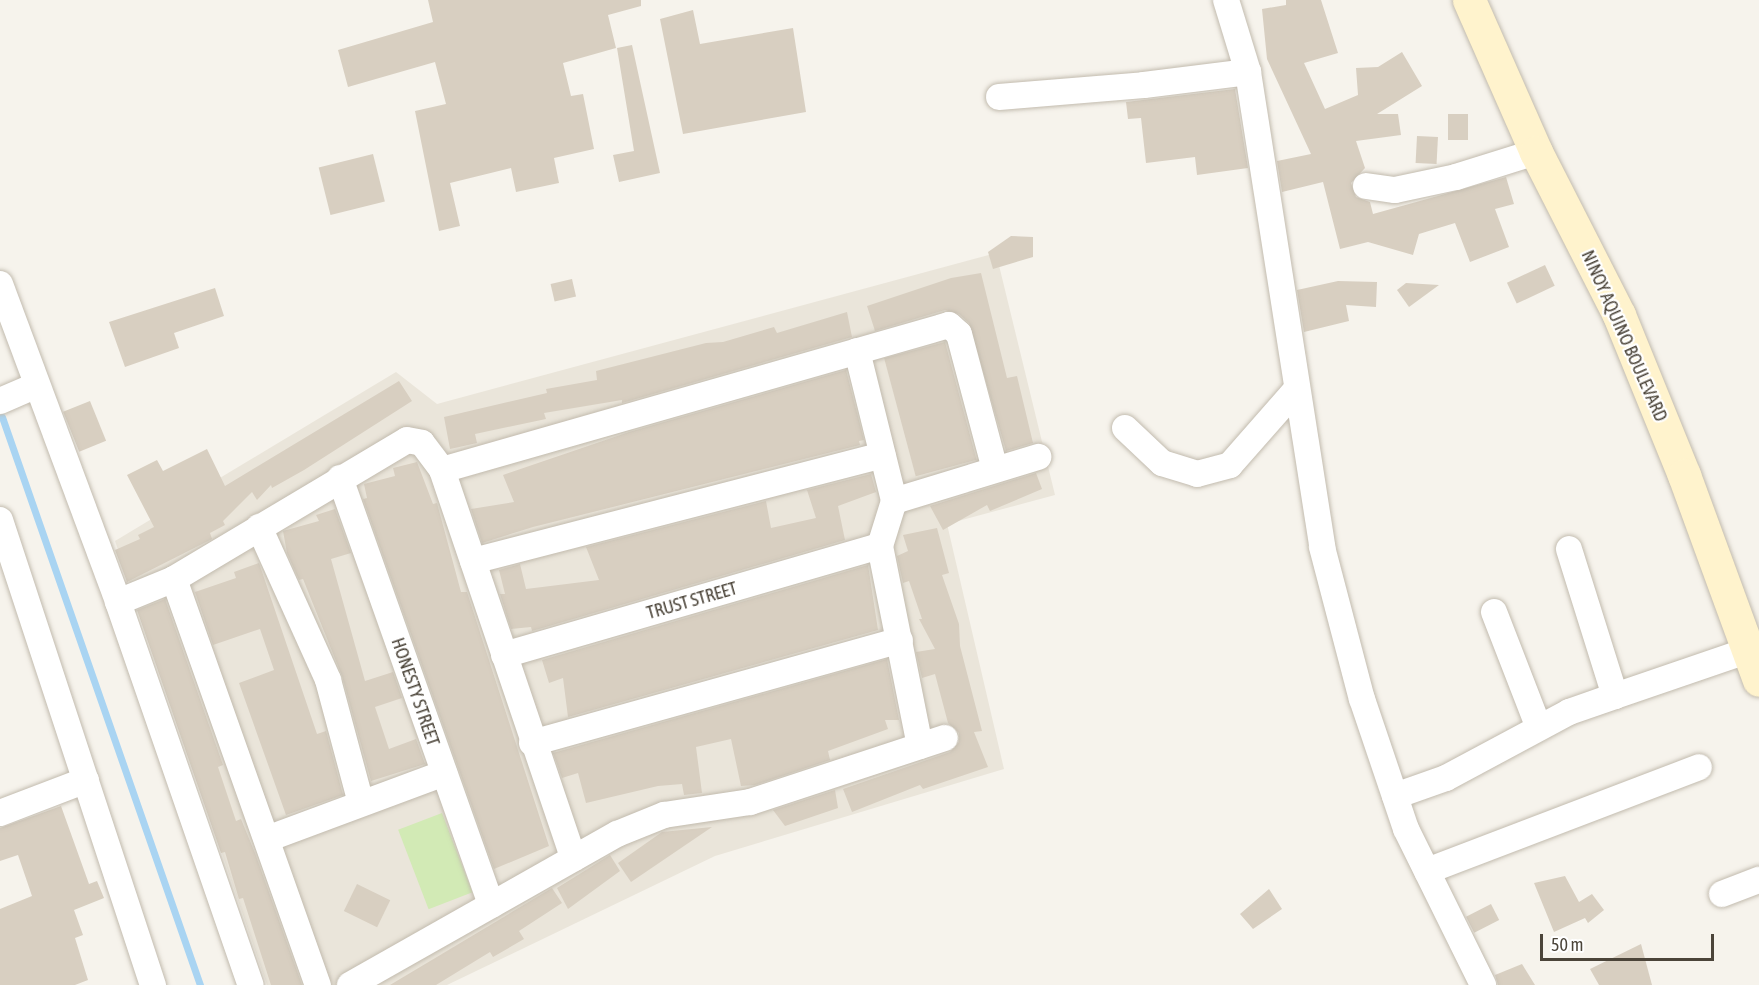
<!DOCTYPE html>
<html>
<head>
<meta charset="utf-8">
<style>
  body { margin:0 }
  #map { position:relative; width:1759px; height:985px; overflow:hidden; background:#f6f3ec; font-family:"Asap Condensed",sans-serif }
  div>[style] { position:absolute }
  .residential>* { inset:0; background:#eae5da }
  .green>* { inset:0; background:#d2eab5; transform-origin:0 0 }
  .stream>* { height:7px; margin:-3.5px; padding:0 3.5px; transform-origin:3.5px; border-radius:3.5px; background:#a9d4f2 }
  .building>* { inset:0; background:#d8cfc1; transform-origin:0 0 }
  .roads { filter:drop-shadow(0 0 2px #c2bbae) drop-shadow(0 0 2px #c2bbae) }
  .street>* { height:26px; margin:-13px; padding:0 13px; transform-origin:13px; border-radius:13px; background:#fff }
  .secondary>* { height:33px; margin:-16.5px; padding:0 16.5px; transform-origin:16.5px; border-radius:16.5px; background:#fff3cd }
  span { translate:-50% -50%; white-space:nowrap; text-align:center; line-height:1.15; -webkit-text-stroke:4.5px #fff; paint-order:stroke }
  .street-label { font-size:18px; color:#4b4439 }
  .scale { position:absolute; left:1540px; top:934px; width:174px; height:27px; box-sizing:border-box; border:3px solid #4b4439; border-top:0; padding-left:8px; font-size:18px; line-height:21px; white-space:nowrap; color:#4b4439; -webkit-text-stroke:4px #fff; paint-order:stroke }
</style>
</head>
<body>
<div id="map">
  <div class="residential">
    <div style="clip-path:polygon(996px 253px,1055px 495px,947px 524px,1004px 769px,715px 856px,447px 985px,267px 985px,115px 541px,396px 372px,437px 404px)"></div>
  </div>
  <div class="green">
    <div style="left:442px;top:813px;width:85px;height:47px;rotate:69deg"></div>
  </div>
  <div class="stream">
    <div style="left:2px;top:417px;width:602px;rotate:70.78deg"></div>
  </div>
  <div class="building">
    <div style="clip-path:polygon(428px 0,641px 0,641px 6px,608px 15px,616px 48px,563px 63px,571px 96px,583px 94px,594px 149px,554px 158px,559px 183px,516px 192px,511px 168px,450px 183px,460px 226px,439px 231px,415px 111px,446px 104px,435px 62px,348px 87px,338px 50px,433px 22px)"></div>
    <div style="clip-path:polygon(1286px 0,1321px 0,1338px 53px,1304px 63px,1325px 109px,1358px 95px,1356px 68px,1378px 67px,1402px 52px,1422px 86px,1377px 114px,1398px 114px,1401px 135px,1356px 141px,1365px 168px,1351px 183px,1356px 197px,1370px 202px,1373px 214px,1506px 177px,1514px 204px,1495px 209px,1509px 247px,1470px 262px,1455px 223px,1419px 234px,1413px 255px,1368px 242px,1340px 249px,1323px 182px,1282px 192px,1277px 161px,1311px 154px,1267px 59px,1262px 9px,1286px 5px)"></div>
    <div style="clip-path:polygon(693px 10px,700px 44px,793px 28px,806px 112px,683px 134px,660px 19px)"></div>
    <div style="clip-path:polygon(632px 45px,660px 173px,619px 182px,613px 155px,634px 151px,617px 48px)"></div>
    <div style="clip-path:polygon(1235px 89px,1248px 168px,1197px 175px,1195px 157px,1146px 163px,1141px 118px,1128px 119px,1126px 102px)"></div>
    <div style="left:1448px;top:114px;width:20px;height:26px"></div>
    <div style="left:1417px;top:136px;width:21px;height:27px;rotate:3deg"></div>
    <div style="left:373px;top:154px;width:49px;height:56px;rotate:76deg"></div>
    <div style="clip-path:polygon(1011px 236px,1033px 237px,1033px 257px,993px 269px,988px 252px)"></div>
    <div style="left:1545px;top:265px;width:23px;height:42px;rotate:65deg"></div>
    <div style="clip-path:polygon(981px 273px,1007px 378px,1017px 376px,1033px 443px,1006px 451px,969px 323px,959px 314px,945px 310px,875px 331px,867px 306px,951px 278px)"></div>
    <div style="left:572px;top:279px;width:18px;height:22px;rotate:77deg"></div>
    <div style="clip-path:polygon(1338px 281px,1377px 282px,1376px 307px,1346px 305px,1349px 321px,1304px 332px,1297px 290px)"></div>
    <div style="clip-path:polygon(1406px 283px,1439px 285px,1409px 307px,1397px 290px)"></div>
    <div style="clip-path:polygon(215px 288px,224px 316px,174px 333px,179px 348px,125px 367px,109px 322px)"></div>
    <div style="clip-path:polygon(847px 312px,852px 337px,622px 403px,622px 400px,544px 413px,546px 419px,475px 434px,477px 443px,450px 449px,444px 417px,547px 393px,546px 389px,597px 380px,596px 371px,706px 343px,723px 342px,774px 327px,777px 333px)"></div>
    <div style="left:945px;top:342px;width:122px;height:63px;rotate:75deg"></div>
    <div style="clip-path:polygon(846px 370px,864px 440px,859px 441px,860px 445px,533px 527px,482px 543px,471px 509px,514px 502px,503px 475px,629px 432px)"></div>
    <div style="clip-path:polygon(399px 381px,412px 401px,304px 470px,272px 488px,271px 485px,257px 500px,252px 492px,223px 521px,225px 525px,210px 533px,212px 539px,127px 582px,115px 550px,140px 539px,138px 535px,154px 527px,127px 475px,157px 460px,163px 471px,207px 449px,225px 486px)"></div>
    <div style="left:90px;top:401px;width:43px;height:29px;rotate:68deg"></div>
    <div style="clip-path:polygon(417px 462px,433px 504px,437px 503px,461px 592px,467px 592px,549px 846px,494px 869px,363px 499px,367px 498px,364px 484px,395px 476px,393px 468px)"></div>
    <div style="clip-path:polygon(1036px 473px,1042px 489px,990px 511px,987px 505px,943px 530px,930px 506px)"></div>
    <div style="clip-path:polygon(871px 474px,876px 492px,838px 506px,845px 540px,532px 631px,531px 627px,511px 629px,500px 594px,505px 594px,499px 570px,520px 564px,526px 589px,599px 580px,586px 547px,766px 501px,771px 528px,816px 518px,807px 490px)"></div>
    <div style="clip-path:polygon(335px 509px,351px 553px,331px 559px,365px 681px,393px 672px,402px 698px,375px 707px,389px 749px,416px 739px,425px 764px,371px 781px,342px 676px,303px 579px,299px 580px,287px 553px,283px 531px,319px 521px,316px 515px)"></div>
    <div style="clip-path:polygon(937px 528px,949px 573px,942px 575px,959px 624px,960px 646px,982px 731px,974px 732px,988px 767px,923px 789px,920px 785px,852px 812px,843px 789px,950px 752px,959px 742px,959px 733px,948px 723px,935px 674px,922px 678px,916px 652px,935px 649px,919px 619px,922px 619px,909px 581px,903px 583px,897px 556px,908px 551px,903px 535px)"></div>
    <div style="clip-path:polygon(259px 563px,317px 734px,326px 731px,343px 795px,286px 815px,239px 683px,274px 670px,260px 629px,213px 645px,195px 592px,236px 578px,234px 572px)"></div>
    <div style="clip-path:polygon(868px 565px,878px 630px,568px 717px,563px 678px,549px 683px,542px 660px)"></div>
    <div style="clip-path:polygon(165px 599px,223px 765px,218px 767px,236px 821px,241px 819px,255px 853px,302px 985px,271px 985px,243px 898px,239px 899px,225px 852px,221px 853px,137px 610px)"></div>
    <div style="clip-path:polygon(887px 659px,899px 720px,885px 720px,888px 729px,828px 751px,830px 760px,755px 785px,741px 786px,731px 739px,696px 747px,702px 793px,684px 795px,682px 784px,658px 786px,586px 803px,578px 773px,562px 778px,553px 753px)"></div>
    <div style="clip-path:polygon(835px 790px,838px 808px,785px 826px,773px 810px)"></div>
    <div style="clip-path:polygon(61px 806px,89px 884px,97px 881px,104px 898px,74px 910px,83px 935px,75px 938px,88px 980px,75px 985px,0 985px,0 909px,32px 896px,18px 855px,0 861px,0 828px)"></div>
    <div style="clip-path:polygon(712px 827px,631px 882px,618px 863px,662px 832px)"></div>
    <div style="clip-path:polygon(610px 855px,620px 871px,568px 909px,557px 888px)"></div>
    <div style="clip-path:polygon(1565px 876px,1579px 902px,1592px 894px,1604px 910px,1588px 923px,1585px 918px,1554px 932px,1534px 883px)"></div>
    <div style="left:357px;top:884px;width:37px;height:30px;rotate:26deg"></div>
    <div style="clip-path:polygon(552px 888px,562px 903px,519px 931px,524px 939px,493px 957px,490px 952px,436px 985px,390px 985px)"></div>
    <div style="clip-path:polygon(1269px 889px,1282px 909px,1253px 929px,1240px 914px)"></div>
    <div style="left:1491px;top:904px;width:18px;height:28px;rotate:63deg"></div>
    <div style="clip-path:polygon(1641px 944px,1652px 985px,1599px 985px,1590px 969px)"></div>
    <div style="clip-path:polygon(1522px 964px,1535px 985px,1498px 985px,1495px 975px)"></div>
  </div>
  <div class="roads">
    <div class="street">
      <div style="left:1226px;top:0;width:75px;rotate:73deg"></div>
      <div style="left:1248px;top:72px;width:481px;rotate:81.1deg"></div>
      <div style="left:1322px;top:547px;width:157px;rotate:75.3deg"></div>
      <div style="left:1362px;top:699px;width:137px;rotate:71.3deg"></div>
      <div style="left:1406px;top:829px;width:174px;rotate:63.7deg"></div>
      <div style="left:999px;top:97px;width:145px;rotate:-4.7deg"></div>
      <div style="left:1144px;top:85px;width:105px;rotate:-7.1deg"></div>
      <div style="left:1366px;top:186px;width:29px;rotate:8deg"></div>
      <div style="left:1395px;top:190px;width:62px;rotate:-12deg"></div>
      <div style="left:1456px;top:177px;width:84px;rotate:-17.4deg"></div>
      <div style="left:0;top:284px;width:339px;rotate:69.6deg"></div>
      <div style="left:118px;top:602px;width:405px;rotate:70.9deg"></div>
      <div style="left:857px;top:351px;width:154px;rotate:76.1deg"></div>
      <div style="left:894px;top:501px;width:47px;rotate:107.3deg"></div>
      <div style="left:880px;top:546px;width:204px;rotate:78.7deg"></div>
      <div style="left:0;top:401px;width:40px;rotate:-23.4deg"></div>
      <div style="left:1125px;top:428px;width:51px;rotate:43.4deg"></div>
      <div style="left:1162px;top:463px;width:37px;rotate:17deg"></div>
      <div style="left:1197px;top:474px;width:34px;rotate:-15deg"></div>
      <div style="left:1230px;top:465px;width:98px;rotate:-48.7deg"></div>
      <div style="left:442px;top:470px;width:527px;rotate:-15.96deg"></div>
      <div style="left:949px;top:325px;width:13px;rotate:42deg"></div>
      <div style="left:959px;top:334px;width:140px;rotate:75.1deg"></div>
      <div style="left:340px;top:478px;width:453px;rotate:70.5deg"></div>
      <div style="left:894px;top:501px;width:151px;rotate:-17deg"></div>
      <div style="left:0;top:520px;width:490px;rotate:71.8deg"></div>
      <div style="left:259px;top:527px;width:168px;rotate:65.7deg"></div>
      <div style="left:328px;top:680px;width:127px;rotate:75deg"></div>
      <div style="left:473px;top:561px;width:423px;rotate:-14.5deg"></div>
      <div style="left:174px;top:579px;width:431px;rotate:70.5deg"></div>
      <div style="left:118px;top:602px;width:61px;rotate:-22.3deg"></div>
      <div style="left:174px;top:579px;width:271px;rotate:-30.8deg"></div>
      <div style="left:407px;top:440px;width:15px;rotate:11deg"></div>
      <div style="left:422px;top:443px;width:34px;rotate:53deg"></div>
      <div style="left:442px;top:470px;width:410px;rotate:71.3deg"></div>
      <div style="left:1494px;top:612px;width:124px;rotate:68.8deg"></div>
      <div style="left:504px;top:655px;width:391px;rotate:-16.2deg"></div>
      <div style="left:1615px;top:696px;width:142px;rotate:-18.9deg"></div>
      <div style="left:532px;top:743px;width:382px;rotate:-15.6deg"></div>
      <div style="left:1395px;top:796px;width:54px;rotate:-19.4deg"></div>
      <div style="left:1446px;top:778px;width:140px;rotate:-28.2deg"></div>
      <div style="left:1569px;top:712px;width:49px;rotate:-19.2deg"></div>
      <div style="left:1615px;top:696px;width:154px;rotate:-107.4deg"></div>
      <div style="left:0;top:813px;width:92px;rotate:-21deg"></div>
      <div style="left:267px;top:839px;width:189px;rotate:-20.4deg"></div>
      <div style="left:1427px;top:871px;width:291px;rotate:-20.9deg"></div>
      <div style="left:1722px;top:894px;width:40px;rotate:-21deg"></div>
      <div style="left:350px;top:985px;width:307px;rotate:-29.5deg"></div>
      <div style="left:617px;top:834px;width:51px;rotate:-22deg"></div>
      <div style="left:664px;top:815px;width:87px;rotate:-8.6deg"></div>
      <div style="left:750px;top:802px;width:205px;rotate:-18.2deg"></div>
    </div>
    <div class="secondary">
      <div style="left:1469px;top:0;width:166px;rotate:66.2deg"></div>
      <div style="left:1536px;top:152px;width:183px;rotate:63deg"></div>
      <div style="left:1619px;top:315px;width:173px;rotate:67.9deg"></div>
      <div style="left:1684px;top:475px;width:218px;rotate:69.9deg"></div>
    </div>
  </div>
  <div class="street-label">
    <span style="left:1624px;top:336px;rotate:66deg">NINOY AQUINO BOULEVARD</span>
    <span style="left:692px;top:601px;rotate:-16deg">TRUST STREET</span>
    <span style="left:415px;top:692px;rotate:71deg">HONESTY STREET</span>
  </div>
  <div class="scale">50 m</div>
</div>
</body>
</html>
